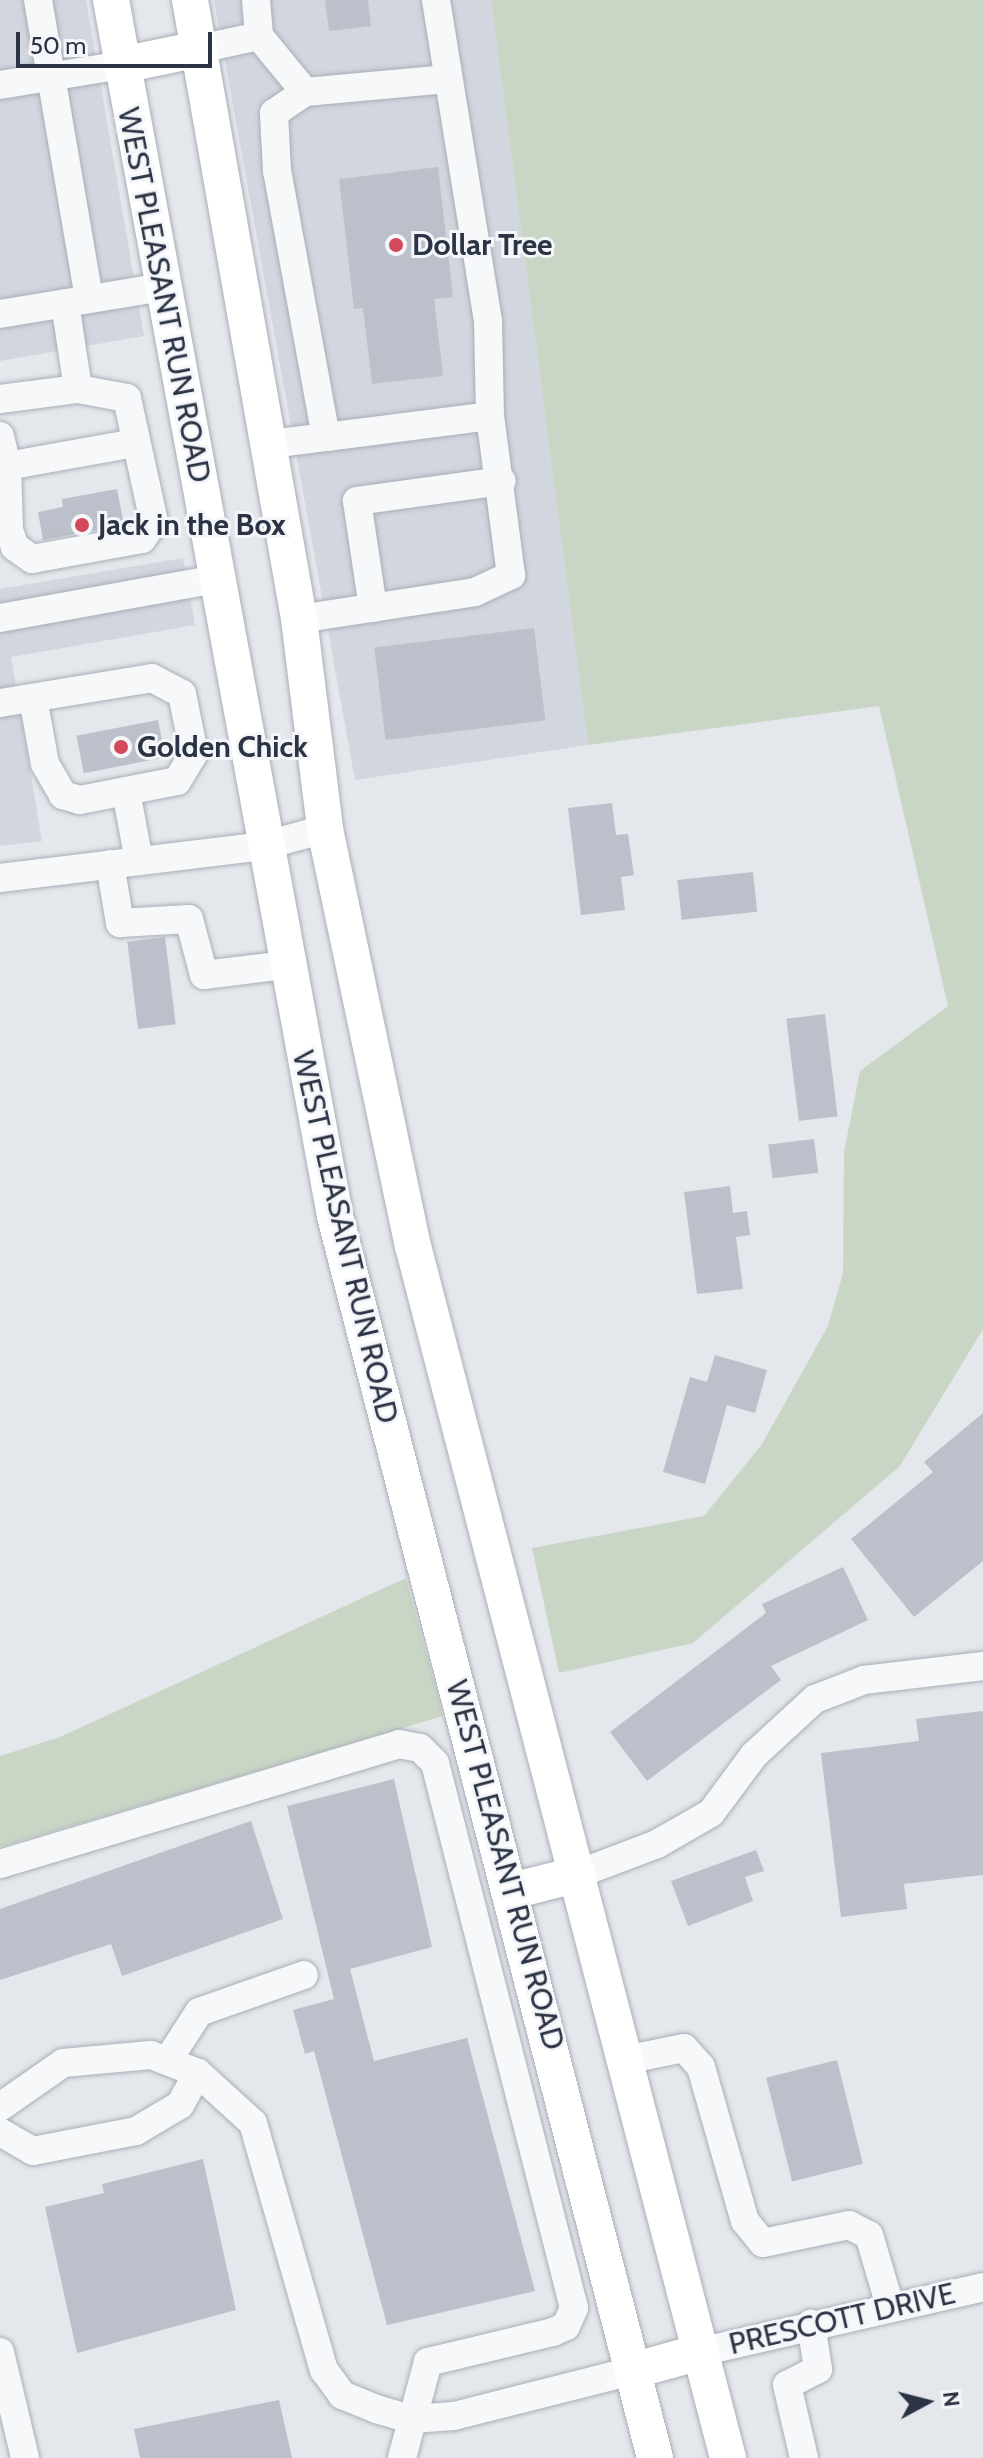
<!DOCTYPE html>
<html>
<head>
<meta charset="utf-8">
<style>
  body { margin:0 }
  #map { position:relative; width:983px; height:2458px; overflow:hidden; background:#e4e7ec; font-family:Cabin,sans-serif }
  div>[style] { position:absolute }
  .built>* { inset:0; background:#d2d6de }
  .green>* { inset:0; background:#c9d6c5 }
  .building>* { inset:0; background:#bbc0ca; transform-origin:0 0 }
  .roads { filter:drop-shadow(0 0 2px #a9aeb7) drop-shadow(0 0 2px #a9aeb7) }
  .minor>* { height:28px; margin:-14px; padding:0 14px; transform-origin:14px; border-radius:14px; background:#f7f8fa }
  .major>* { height:36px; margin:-18px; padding:0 18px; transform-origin:18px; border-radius:18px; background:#fff }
  .dots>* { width:22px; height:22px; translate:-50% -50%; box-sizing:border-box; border:4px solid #f4f6f9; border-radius:50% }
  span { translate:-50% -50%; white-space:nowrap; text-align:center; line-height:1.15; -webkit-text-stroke:6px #f4f6f9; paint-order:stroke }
  .poi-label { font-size:30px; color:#2b3445; font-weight:700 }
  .left { translate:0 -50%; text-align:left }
  .street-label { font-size:30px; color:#2b3445 }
  .north { position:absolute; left:887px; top:2362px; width:80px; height:80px; -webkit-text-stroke:6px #f4f6f9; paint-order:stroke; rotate:83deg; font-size:22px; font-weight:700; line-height:32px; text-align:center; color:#2b3445 }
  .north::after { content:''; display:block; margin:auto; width:28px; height:36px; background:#2b3445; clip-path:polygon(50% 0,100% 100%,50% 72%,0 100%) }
  .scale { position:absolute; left:16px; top:32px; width:196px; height:36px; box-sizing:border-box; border:4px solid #2b3445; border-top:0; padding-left:10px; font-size:24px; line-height:28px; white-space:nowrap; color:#2b3445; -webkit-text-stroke:6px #f4f6f9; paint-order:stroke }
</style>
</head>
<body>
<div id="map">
  <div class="built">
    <div style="clip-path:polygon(0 0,86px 0,144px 336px,0 361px)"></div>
    <div style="clip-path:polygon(214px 0,491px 0,588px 745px,355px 780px)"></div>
    <div style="clip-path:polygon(183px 558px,195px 625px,11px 657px,42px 841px,0 846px,0 589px)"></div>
  </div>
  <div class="green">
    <div style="clip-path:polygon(491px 0,983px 0,983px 1329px,900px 1466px,693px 1643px,559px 1673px,532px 1548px,704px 1516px,762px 1444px,828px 1326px,843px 1273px,844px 1152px,860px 1071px,948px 1006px,879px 706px,588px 745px)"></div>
    <div style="clip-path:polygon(406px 1578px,443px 1716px,0 1847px,0 1756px,60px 1737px)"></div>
  </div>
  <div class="building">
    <div style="clip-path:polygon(325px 0,368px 0,371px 26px,329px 31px)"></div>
    <div style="clip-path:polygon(438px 167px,453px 297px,434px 299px,443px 376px,372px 384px,363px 308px,354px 309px,339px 179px)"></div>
    <div style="clip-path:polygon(117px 489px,124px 525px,43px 540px,38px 512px,63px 507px,62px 499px)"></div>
    <div style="left:534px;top:628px;width:93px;height:161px;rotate:83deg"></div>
    <div style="left:158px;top:720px;width:38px;height:83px;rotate:79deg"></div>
    <div style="clip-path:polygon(612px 803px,616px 835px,628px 834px,634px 875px,621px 877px,625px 910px,581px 915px,568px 808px)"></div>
    <div style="left:753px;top:872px;width:40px;height:76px;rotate:84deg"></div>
    <div style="left:165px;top:937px;width:88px;height:38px;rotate:83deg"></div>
    <div style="left:825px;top:1014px;width:103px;height:39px;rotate:83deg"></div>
    <div style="left:814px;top:1139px;width:34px;height:46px;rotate:83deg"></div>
    <div style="clip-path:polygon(730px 1186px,733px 1213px,747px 1211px,750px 1235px,736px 1237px,743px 1289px,697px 1294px,684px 1192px)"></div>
    <div style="clip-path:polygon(715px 1355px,767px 1370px,755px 1413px,727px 1405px,705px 1484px,663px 1472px,690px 1377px,707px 1382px)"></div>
    <div style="clip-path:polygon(983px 1413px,983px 1561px,914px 1617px,851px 1539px,933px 1472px,924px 1462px)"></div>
    <div style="clip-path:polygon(843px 1567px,868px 1620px,771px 1666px,781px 1680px,647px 1781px,610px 1732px,766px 1613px,762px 1604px)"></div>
    <div style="clip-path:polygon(983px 1711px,983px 1875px,904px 1884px,907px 1909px,841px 1917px,821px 1753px,919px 1741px,916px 1719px)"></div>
    <div style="clip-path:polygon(394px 1779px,432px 1947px,350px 1969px,374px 2061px,467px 2038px,535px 2291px,387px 2325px,314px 2051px,305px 2054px,293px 2010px,334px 1999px,287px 1806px)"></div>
    <div style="clip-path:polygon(251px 1821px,283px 1919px,122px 1976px,111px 1944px,0 1980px,0 1909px)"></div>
    <div style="clip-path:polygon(756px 1850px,764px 1871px,745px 1877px,753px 1901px,688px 1926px,671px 1881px)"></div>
    <div style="left:837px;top:2060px;width:107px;height:73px;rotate:76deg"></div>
    <div style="clip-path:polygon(203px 2159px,236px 2310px,77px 2353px,45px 2207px,104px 2193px,102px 2184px)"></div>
    <div style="clip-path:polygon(279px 2400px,292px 2458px,140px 2458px,134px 2429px)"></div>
  </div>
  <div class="roads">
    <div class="minor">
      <div style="left:38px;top:0;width:303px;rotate:80.3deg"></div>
      <div style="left:256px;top:0;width:36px;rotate:85deg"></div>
      <div style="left:259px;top:36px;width:72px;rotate:50.6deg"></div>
      <div style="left:305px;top:92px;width:143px;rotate:-5.2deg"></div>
      <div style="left:199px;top:49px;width:61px;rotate:-12.2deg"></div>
      <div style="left:0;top:85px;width:124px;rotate:-9.3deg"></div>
      <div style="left:0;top:314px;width:165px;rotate:-9.4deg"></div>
      <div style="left:0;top:399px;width:79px;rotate:-7.3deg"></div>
      <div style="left:78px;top:389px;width:87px;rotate:-98.6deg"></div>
      <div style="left:0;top:436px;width:31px;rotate:77deg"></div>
      <div style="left:7px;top:466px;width:130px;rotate:-10.2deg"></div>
      <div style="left:326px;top:437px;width:165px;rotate:-7.3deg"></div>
      <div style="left:490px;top:416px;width:95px;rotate:-91.2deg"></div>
      <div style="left:488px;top:321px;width:325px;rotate:-99.2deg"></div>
      <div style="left:270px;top:444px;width:56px;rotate:-7.1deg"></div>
      <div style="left:326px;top:437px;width:270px;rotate:-100.4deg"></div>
      <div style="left:277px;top:171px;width:58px;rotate:-93deg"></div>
      <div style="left:274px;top:113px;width:37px;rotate:-34deg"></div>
      <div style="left:7px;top:465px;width:65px;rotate:88.2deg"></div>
      <div style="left:9px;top:530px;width:18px;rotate:71deg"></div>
      <div style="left:15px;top:547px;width:21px;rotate:35deg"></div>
      <div style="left:32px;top:559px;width:112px;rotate:-10.3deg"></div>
      <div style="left:142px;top:539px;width:21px;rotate:-55deg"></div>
      <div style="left:154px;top:522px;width:127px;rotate:-102.3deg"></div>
      <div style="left:127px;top:398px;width:50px;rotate:-169.6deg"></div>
      <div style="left:373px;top:608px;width:108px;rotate:-98.5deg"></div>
      <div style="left:357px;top:501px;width:146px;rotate:-7.9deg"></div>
      <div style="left:0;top:618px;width:220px;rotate:-10.2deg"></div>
      <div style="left:299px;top:619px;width:178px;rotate:-8.7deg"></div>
      <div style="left:475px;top:592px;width:40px;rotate:-25deg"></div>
      <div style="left:511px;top:575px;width:160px;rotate:-97.5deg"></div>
      <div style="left:0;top:703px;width:154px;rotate:-9.3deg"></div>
      <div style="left:152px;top:678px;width:34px;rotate:28deg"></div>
      <div style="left:182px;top:694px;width:60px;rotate:78.5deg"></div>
      <div style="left:194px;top:753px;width:33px;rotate:121deg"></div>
      <div style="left:177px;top:781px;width:99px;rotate:168.9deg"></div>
      <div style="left:80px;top:800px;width:18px;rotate:-164deg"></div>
      <div style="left:63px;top:795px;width:36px;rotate:-120deg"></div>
      <div style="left:45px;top:764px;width:67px;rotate:-100.3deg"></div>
      <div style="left:126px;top:791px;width:71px;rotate:79.5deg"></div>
      <div style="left:110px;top:864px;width:60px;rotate:80.4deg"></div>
      <div style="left:120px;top:923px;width:69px;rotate:-3.3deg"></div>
      <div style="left:189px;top:919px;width:58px;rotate:75deg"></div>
      <div style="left:204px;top:975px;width:83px;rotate:-7deg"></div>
      <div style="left:0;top:878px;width:265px;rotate:-6.9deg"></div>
      <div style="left:263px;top:846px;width:64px;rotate:-15.3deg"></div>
      <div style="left:0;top:1864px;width:417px;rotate:-16.7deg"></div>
      <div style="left:399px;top:1744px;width:21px;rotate:11deg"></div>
      <div style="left:420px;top:1748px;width:21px;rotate:45deg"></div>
      <div style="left:435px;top:1763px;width:562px;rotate:75.69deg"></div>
      <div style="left:574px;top:2308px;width:20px;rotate:114deg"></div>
      <div style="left:566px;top:2326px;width:14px;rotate:155deg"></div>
      <div style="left:553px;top:2332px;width:129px;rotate:166.5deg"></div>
      <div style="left:428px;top:2362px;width:99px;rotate:105.2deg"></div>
      <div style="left:578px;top:1874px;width:85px;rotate:-20.8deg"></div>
      <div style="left:657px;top:1844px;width:62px;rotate:-29.9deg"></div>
      <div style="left:711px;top:1813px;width:72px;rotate:-53.4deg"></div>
      <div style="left:754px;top:1755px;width:83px;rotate:-42.6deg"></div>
      <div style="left:815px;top:1699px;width:53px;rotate:-21.2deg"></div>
      <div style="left:864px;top:1680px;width:120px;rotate:-6.7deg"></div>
      <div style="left:168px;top:2060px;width:57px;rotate:-57.1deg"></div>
      <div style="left:199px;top:2012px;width:111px;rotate:-19.4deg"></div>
      <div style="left:625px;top:2060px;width:60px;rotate:-11.5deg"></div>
      <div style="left:684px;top:2048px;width:25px;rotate:48deg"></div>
      <div style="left:701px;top:2067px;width:160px;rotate:74.1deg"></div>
      <div style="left:745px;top:2221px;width:28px;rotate:51deg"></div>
      <div style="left:763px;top:2243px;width:88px;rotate:-11.8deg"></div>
      <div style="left:849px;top:2225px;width:22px;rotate:27deg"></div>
      <div style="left:869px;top:2235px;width:74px;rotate:73.5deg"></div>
      <div style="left:0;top:2107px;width:77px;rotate:-34.9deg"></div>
      <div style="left:63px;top:2063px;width:88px;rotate:-5.2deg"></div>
      <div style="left:151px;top:2055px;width:50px;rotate:21deg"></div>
      <div style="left:198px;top:2073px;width:74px;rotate:42.3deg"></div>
      <div style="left:253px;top:2123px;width:257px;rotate:74deg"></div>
      <div style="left:324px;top:2370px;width:31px;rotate:54deg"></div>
      <div style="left:342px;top:2395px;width:37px;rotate:22deg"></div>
      <div style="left:376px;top:2409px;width:37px;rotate:16deg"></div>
      <div style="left:412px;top:2419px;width:42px;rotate:-4.1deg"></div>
      <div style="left:454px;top:2416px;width:184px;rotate:-14.2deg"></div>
      <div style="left:0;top:2132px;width:38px;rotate:30deg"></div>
      <div style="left:33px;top:2151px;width:105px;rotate:-11deg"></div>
      <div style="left:136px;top:2131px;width:51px;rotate:-30.6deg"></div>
      <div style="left:180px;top:2105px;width:37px;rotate:-61deg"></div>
      <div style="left:0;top:2352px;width:109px;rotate:76.7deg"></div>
      <div style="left:700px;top:2352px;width:290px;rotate:-12.9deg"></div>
      <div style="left:804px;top:2458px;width:75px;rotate:-103.1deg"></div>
      <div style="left:787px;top:2385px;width:35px;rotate:-27deg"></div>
      <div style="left:818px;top:2369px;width:46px;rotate:-98.8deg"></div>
    </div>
    <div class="major">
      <div style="left:111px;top:0;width:1236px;rotate:79.56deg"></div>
      <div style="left:335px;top:1216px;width:1283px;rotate:75.55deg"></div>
      <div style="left:190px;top:0;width:629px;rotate:80.01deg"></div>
      <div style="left:299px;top:619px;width:212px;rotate:82.9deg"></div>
      <div style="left:325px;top:829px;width:426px;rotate:78.1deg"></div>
      <div style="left:413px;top:1246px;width:1252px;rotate:75.43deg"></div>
      <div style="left:122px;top:65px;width:79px;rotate:-11.7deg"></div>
      <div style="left:512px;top:1891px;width:68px;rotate:-14.4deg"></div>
      <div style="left:632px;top:2371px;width:71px;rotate:-15.6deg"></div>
    </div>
  </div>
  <div class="dots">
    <div style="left:396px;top:245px;background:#d1495b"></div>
    <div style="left:82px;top:525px;background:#d1495b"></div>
    <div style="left:121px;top:747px;background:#d1495b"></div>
  </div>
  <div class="poi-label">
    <span class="left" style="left:412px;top:245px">Dollar Tree</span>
    <span class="left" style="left:98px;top:525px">Jack in the Box</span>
    <span class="left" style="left:137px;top:747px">Golden Chick</span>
  </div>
  <div class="street-label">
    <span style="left:164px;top:295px;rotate:79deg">WEST PLEASANT RUN ROAD</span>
    <span style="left:345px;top:1237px;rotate:77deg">WEST PLEASANT RUN ROAD</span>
    <span style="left:505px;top:1865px;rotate:75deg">WEST PLEASANT RUN ROAD</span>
    <span style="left:842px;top:2319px;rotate:-13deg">PRESCOTT DRIVE</span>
  </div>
  <div class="north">N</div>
  <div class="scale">50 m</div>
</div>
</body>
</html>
